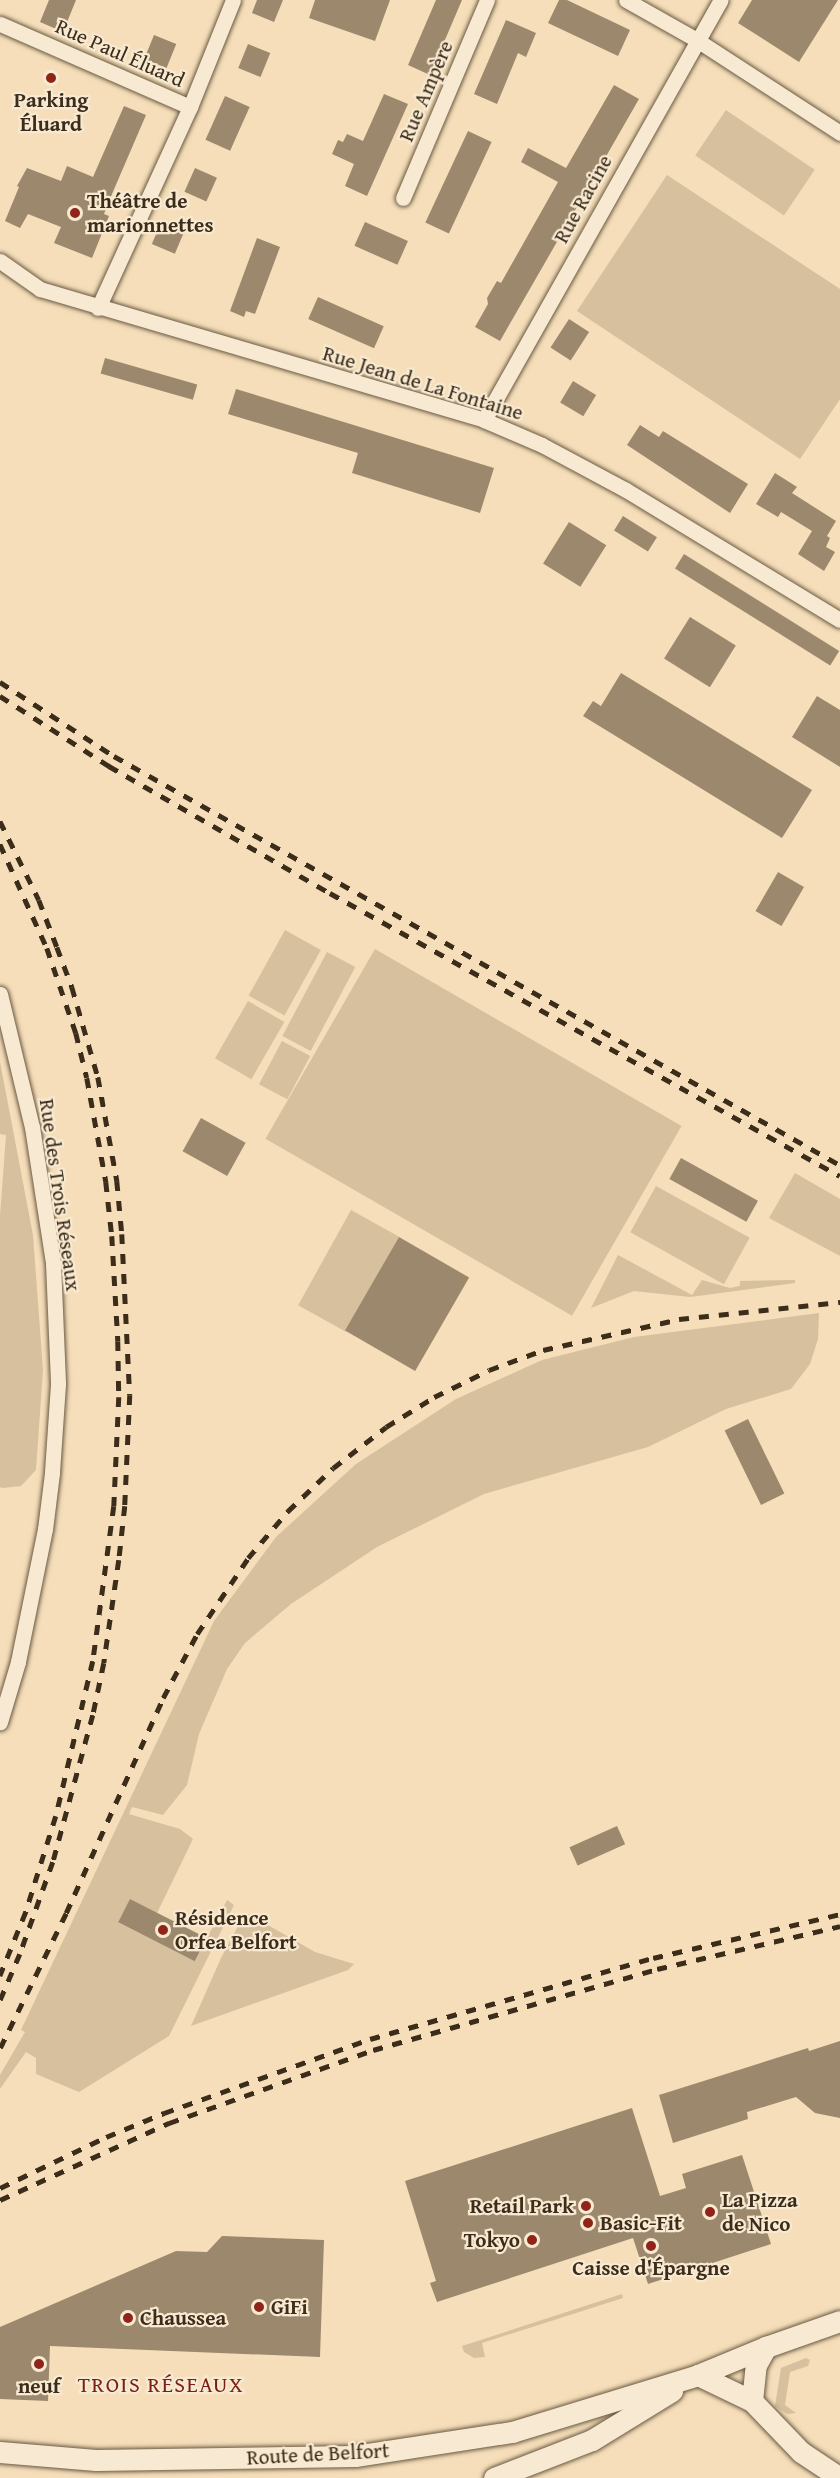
<!DOCTYPE html>
<html>
<head>
<meta charset="utf-8">
<style>
  body { margin:0 }
  #map { position:relative; width:840px; height:2478px; overflow:hidden; background:#f5deb9; font-family:"Gentium Book Plus",serif }
  div>[style] { position:absolute }
  .green>* { inset:0; background:#d6c09e; transform-origin:0 0 }
  .building>* { inset:0; background:#9c896d; transform-origin:0 0 }
  .roads { filter:drop-shadow(0 0 2px #6a5942) drop-shadow(0 0 2px #6a5942) }
  .minor>* { height:15px; margin:-7.5px; padding:0 7.5px; transform-origin:7.5px; border-radius:7.5px; background:#f8ead2 }
  .secondary>* { height:21px; margin:-10.5px; padding:0 10.5px; transform-origin:10.5px; border-radius:10.5px; background:#f8ead2 }
  .rail>* { height:4.5px; margin-top:-2.25px; transform-origin:0; background:repeating-linear-gradient(90deg,#3c2d1b 0 10px,transparent 0 20px) }
  .dots>* { width:16px; height:16px; translate:-50% -50%; box-sizing:border-box; border:3px solid #f8ead2; border-radius:50% }
  span { translate:-50% -50%; white-space:nowrap; text-align:center; line-height:1.15; -webkit-text-stroke:4.5px #f8ead2; paint-order:stroke }
  .street-label { font-size:21px; color:#3c2d1b }
  .poi-label { font-size:21px; color:#3c2d1b; font-weight:700 }
  .left { translate:0 -50%; text-align:left }
  .right { translate:-100% -50%; text-align:right }
  .neighbourhood-label { font-size:22px; color:#7a1f14; letter-spacing:1.5px }
</style>
</head>
<body>
<div id="map">
  <div class="green">
    <div style="left:726px;top:110px;width:107px;height:55px;rotate:34deg"></div>
    <div style="clip-path:polygon(667px 175px,840px 289px,840px 399px,800px 459px,577px 311px)"></div>
    <div style="left:285px;top:930px;width:41px;height:75px;rotate:29deg"></div>
    <div style="left:375px;top:949px;width:354px;height:219px;rotate:30deg"></div>
    <div style="left:327px;top:952px;width:32px;height:95px;rotate:28deg"></div>
    <div style="left:248px;top:1001px;width:42px;height:66px;rotate:30deg"></div>
    <div style="left:282px;top:1041px;width:32px;height:49px;rotate:28deg"></div>
    <div style="clip-path:polygon(0 1062px,33px 1235px,43px 1370px,36px 1470px,21px 1486px,3px 1488px,0 1487px,0 1216px,6px 1135px,0 1134px)"></div>
    <div style="clip-path:polygon(795px 1173px,840px 1199px,840px 1256px,769px 1218px)"></div>
    <div style="left:656px;top:1186px;width:107px;height:53px;rotate:29deg"></div>
    <div style="left:351px;top:1210px;width:55px;height:109px;rotate:29deg"></div>
    <div style="clip-path:polygon(618px 1255px,692px 1295px,702px 1280px,730px 1288px,740px 1286px,740px 1281px,795px 1280px,795px 1283px,690px 1297px,634px 1291px,591px 1308px)"></div>
    <div style="clip-path:polygon(819px 1313px,818px 1339px,810px 1364px,791px 1389px,726px 1409px,648px 1447px,484px 1494px,377px 1547px,291px 1604px,245px 1643px,227px 1669px,199px 1734px,187px 1785px,163px 1815px,132px 1807px,129px 1814px,180px 1829px,193px 1839px,157px 1913px,131px 1900px,119px 1923px,195px 1961px,227px 1900px,234px 1905px,169px 2036px,79px 2092px,36px 2074px,36px 2058px,26px 2052px,0 2089px,0 2075px,25px 2032px,21px 2030px,214px 1621px,276px 1537px,356px 1464px,456px 1399px,542px 1360px,634px 1337px)"></div>
    <div style="clip-path:polygon(249px 1914px,315px 1952px,354px 1964px,348px 1970px,191px 2026px,221px 1958px,244px 1915px)"></div>
    <div style="clip-path:polygon(622px 2294px,623px 2298px,482px 2343px,485px 2357px,474px 2358px,464px 2352px,462px 2346px)"></div>
    <div style="clip-path:polygon(806px 2358px,810px 2360px,808px 2366px,790px 2372px,785px 2405px,796px 2413px,787px 2414px,775px 2406px,781px 2368px)"></div>
  </div>
  <div class="building">
    <div style="clip-path:polygon(49px 0,76px 0,63px 32px,40px 22px)"></div>
    <div style="clip-path:polygon(257px 0,283px 0,274px 22px,252px 13px)"></div>
    <div style="clip-path:polygon(315px 0,390px 0,375px 41px,309px 18px)"></div>
    <div style="clip-path:polygon(436px 0,462px 0,430px 75px,408px 65px)"></div>
    <div style="clip-path:polygon(559px 0,567px 0,630px 30px,618px 56px,548px 23px)"></div>
    <div style="clip-path:polygon(752px 0,838px 0,799px 62px,738px 23px)"></div>
    <div style="clip-path:polygon(506px 20px,536px 33px,526px 57px,518px 53px,497px 104px,474px 94px)"></div>
    <div style="left:154px;top:35px;width:24px;height:26px;rotate:22deg"></div>
    <div style="left:248px;top:44px;width:24px;height:26px;rotate:22deg"></div>
    <div style="clip-path:polygon(614px 85px,639px 99px,500px 341px,475px 327px,488px 304px,487px 298px,497px 281px,501px 283px,558px 182px,521px 162px,528px 148px,566px 168px)"></div>
    <div style="clip-path:polygon(384px 94px,408px 104px,367px 196px,345px 186px,354px 164px,332px 154px,338px 140px,343px 142px,347px 134px,363px 141px)"></div>
    <div style="left:225px;top:96px;width:27px;height:48px;rotate:24deg"></div>
    <div style="clip-path:polygon(124px 106px,146px 115px,109px 201px,104px 214px,109px 216px,92px 258px,54px 243px,61px 227px,28px 214px,20px 228px,5px 221px,19px 187px,17px 186px,27px 168px,61px 181px,67px 166px,93px 177px)"></div>
    <div style="left:468px;top:131px;width:26px;height:101px;rotate:25deg"></div>
    <div style="left:195px;top:168px;width:24px;height:26px;rotate:24deg"></div>
    <div style="left:162px;top:220px;width:25px;height:26px;rotate:23deg"></div>
    <div style="left:365px;top:222px;width:47px;height:26px;rotate:24deg"></div>
    <div style="clip-path:polygon(257px 238px,280px 247px,255px 314px,246px 311px,244px 317px,230px 311px)"></div>
    <div style="left:318px;top:297px;width:72px;height:24px;rotate:24deg"></div>
    <div style="left:569px;top:319px;width:24px;height:34px;rotate:33deg"></div>
    <div style="left:105px;top:358px;width:96px;height:16px;rotate:16deg"></div>
    <div style="left:573px;top:381px;width:27px;height:25px;rotate:31deg"></div>
    <div style="clip-path:polygon(236px 389px,494px 468px,480px 513px,352px 473px,358px 453px,228px 414px)"></div>
    <div style="clip-path:polygon(640px 425px,659px 437px,663px 431px,748px 484px,730px 513px,627px 445px)"></div>
    <div style="clip-path:polygon(775px 473px,797px 487px,792px 493px,836px 521px,827px 536px,830px 538px,826px 547px,835px 552px,824px 571px,798px 554px,812px 531px,781px 512px,778px 517px,756px 504px)"></div>
    <div style="left:623px;top:516px;width:40px;height:17px;rotate:32deg"></div>
    <div style="left:569px;top:522px;width:44px;height:49px;rotate:32deg"></div>
    <div style="left:684px;top:554px;width:183px;height:17px;rotate:32deg"></div>
    <div style="left:690px;top:617px;width:54px;height:49px;rotate:32deg"></div>
    <div style="clip-path:polygon(621px 673px,812px 790px,782px 838px,583px 716px,593px 701px,601px 706px)"></div>
    <div style="clip-path:polygon(817px 696px,840px 710px,840px 767px,792px 737px)"></div>
    <div style="left:778px;top:872px;width:30px;height:45px;rotate:30deg"></div>
    <div style="left:201px;top:1118px;width:51px;height:38px;rotate:29deg"></div>
    <div style="left:681px;top:1158px;width:88px;height:24px;rotate:29deg"></div>
    <div style="left:399px;top:1237px;width:81px;height:108px;rotate:30deg"></div>
    <div style="left:748px;top:1419px;width:83px;height:26px;rotate:64deg"></div>
    <div style="left:617px;top:1826px;width:20px;height:52px;rotate:66deg"></div>
    <div style="left:130px;top:1899px;width:86px;height:26px;rotate:27deg"></div>
    <div style="clip-path:polygon(840px 2041px,840px 2118px,815px 2113px,796px 2097px,747px 2112px,748px 2119px,673px 2143px,659px 2095px,808px 2048px,809px 2051px)"></div>
    <div style="clip-path:polygon(632px 2108px,660px 2196px,686px 2188px,682px 2174px,742px 2155px,771px 2244px,648px 2284px,633px 2238px,437px 2302px,430px 2283px,436px 2281px,405px 2181px)"></div>
    <div style="clip-path:polygon(222px 2236px,324px 2240px,320px 2357px,50px 2346px,48px 2401px,0 2399px,0 2327px,176px 2251px,207px 2252px)"></div>
  </div>
  <div class="roads">
    <div class="minor">
      <div style="left:626px;top:0;width:81px;rotate:29.4deg"></div>
      <div style="left:697px;top:40px;width:171px;rotate:33deg"></div>
      <div style="left:0;top:24px;width:207px;rotate:23.6deg"></div>
      <div style="left:403px;top:198px;width:215px;rotate:-67deg"></div>
      <div style="left:0;top:261px;width:49px;rotate:35deg"></div>
      <div style="left:40px;top:289px;width:463px;rotate:16.4deg"></div>
      <div style="left:484px;top:420px;width:63px;rotate:23.3deg"></div>
      <div style="left:542px;top:445px;width:95px;rotate:28.2deg"></div>
      <div style="left:626px;top:490px;width:250px;rotate:31.3deg"></div>
      <div style="left:98px;top:308px;width:221px;rotate:-65.4deg"></div>
      <div style="left:190px;top:107px;width:115px;rotate:-68.1deg"></div>
      <div style="left:484px;top:420px;width:482px;rotate:-60.6deg"></div>
      <div style="left:0;top:994px;width:137px;rotate:76.5deg"></div>
      <div style="left:32px;top:1127px;width:138px;rotate:81.2deg"></div>
      <div style="left:53px;top:1263px;width:121px;rotate:87.6deg"></div>
      <div style="left:58px;top:1384px;width:89px;rotate:93.9deg"></div>
      <div style="left:52px;top:1473px;width:56px;rotate:97.1deg"></div>
      <div style="left:45px;top:1529px;width:136px;rotate:101.5deg"></div>
      <div style="left:18px;top:1662px;width:63px;rotate:106.7deg"></div>
    </div>
    <div class="secondary">
      <div style="left:698px;top:2375px;width:60px;rotate:25.7deg"></div>
      <div style="left:752px;top:2401px;width:71px;rotate:46.1deg"></div>
      <div style="left:801px;top:2452px;width:47px;rotate:33.7deg"></div>
      <div style="left:752px;top:2401px;width:36px;rotate:-84deg"></div>
      <div style="left:756px;top:2365px;width:21px;rotate:-61deg"></div>
      <div style="left:0;top:2452px;width:96px;rotate:4.8deg"></div>
      <div style="left:96px;top:2460px;width:259px;rotate:-0.9deg"></div>
      <div style="left:355px;top:2456px;width:159px;rotate:-8.7deg"></div>
      <div style="left:512px;top:2432px;width:195px;rotate:-17deg"></div>
      <div style="left:698px;top:2375px;width:74px;rotate:-22.4deg"></div>
      <div style="left:766px;top:2347px;width:78px;rotate:-19.4deg"></div>
      <div style="left:494px;top:2478px;width:105px;rotate:-21.2deg"></div>
      <div style="left:592px;top:2440px;width:94px;rotate:-31.5deg"></div>
    </div>
  </div>
  <div class="rail">
    <div style="left:0;top:682px;width:136px;rotate:33deg"></div>
    <div style="left:114px;top:756px;width:833px;rotate:29.4deg"></div>
    <div style="left:0;top:696px;width:130px;rotate:32.7deg"></div>
    <div style="left:109px;top:766px;width:255px;rotate:29.9deg"></div>
    <div style="left:330px;top:893px;width:583px;rotate:29.03deg"></div>
    <div style="left:0;top:821px;width:88px;rotate:63.7deg"></div>
    <div style="left:39px;top:900px;width:50px;rotate:69deg"></div>
    <div style="left:57px;top:947px;width:43px;rotate:69.4deg"></div>
    <div style="left:72px;top:987px;width:94px;rotate:73.9deg"></div>
    <div style="left:98px;top:1077px;width:106px;rotate:79.6deg"></div>
    <div style="left:117px;top:1181px;width:53px;rotate:84.6deg"></div>
    <div style="left:122px;top:1234px;width:161px;rotate:87.2deg"></div>
    <div style="left:130px;top:1395px;width:111px;rotate:92.6deg"></div>
    <div style="left:125px;top:1506px;width:54px;rotate:96.3deg"></div>
    <div style="left:119px;top:1560px;width:104px;rotate:98.3deg"></div>
    <div style="left:104px;top:1663px;width:53px;rotate:101.9deg"></div>
    <div style="left:93px;top:1715px;width:152px;rotate:105.2deg"></div>
    <div style="left:53px;top:1862px;width:98px;rotate:109.7deg"></div>
    <div style="left:20px;top:1954px;width:51px;rotate:113.1deg"></div>
    <div style="left:0;top:844px;width:114px;rotate:65.7deg"></div>
    <div style="left:47px;top:948px;width:90px;rotate:71.2deg"></div>
    <div style="left:76px;top:1033px;width:46px;rotate:76.3deg"></div>
    <div style="left:87px;top:1078px;width:106px;rotate:79.6deg"></div>
    <div style="left:106px;top:1182px;width:54px;rotate:83.7deg"></div>
    <div style="left:112px;top:1236px;width:105px;rotate:86.7deg"></div>
    <div style="left:118px;top:1341px;width:56px;rotate:89deg"></div>
    <div style="left:119px;top:1397px;width:109px;rotate:92.6deg"></div>
    <div style="left:114px;top:1506px;width:156px;rotate:97.7deg"></div>
    <div style="left:93px;top:1661px;width:159px;rotate:103.4deg"></div>
    <div style="left:56px;top:1816px;width:101px;rotate:107.4deg"></div>
    <div style="left:26px;top:1912px;width:69px;rotate:112.1deg"></div>
    <div style="left:0;top:2048px;width:150px;rotate:-63.9deg"></div>
    <div style="left:66px;top:1913px;width:236px;rotate:-65.7deg"></div>
    <div style="left:163px;top:1698px;width:72px;rotate:-62deg"></div>
    <div style="left:197px;top:1634px;width:92px;rotate:-56.1deg"></div>
    <div style="left:248px;top:1558px;width:62px;rotate:-49.6deg"></div>
    <div style="left:288px;top:1511px;width:62px;rotate:-43.7deg"></div>
    <div style="left:333px;top:1468px;width:67px;rotate:-37.7deg"></div>
    <div style="left:386px;top:1427px;width:57px;rotate:-32deg"></div>
    <div style="left:434px;top:1397px;width:61px;rotate:-26.1deg"></div>
    <div style="left:489px;top:1370px;width:58px;rotate:-20.3deg"></div>
    <div style="left:543px;top:1350px;width:139px;rotate:-12.8deg"></div>
    <div style="left:679px;top:1319px;width:162px;rotate:-6deg"></div>
    <div style="left:0;top:2188px;width:118px;rotate:-25.7deg"></div>
    <div style="left:106px;top:2137px;width:63px;rotate:-22.5deg"></div>
    <div style="left:164px;top:2113px;width:219px;rotate:-19.8deg"></div>
    <div style="left:370px;top:2039px;width:294px;rotate:-16deg"></div>
    <div style="left:653px;top:1958px;width:192px;rotate:-13.2deg"></div>
    <div style="left:0;top:2200px;width:186px;rotate:-24.5deg"></div>
    <div style="left:169px;top:2123px;width:217px;rotate:-19.7deg"></div>
    <div style="left:373px;top:2050px;width:295px;rotate:-15.9deg"></div>
    <div style="left:657px;top:1969px;width:188px;rotate:-13.2deg"></div>
  </div>
  <div class="dots">
    <div style="left:51px;top:78px;background:#8f2418"></div>
    <div style="left:75px;top:213px;background:#8f2418"></div>
    <div style="left:163px;top:1930px;background:#8f2418"></div>
    <div style="left:586px;top:2206px;background:#8f2418"></div>
    <div style="left:710px;top:2212px;background:#8f2418"></div>
    <div style="left:588px;top:2223px;background:#8f2418"></div>
    <div style="left:532px;top:2240px;background:#8f2418"></div>
    <div style="left:651px;top:2246px;background:#8f2418"></div>
    <div style="left:259px;top:2307px;background:#8f2418"></div>
    <div style="left:128px;top:2318px;background:#8f2418"></div>
    <div style="left:39px;top:2364px;background:#8f2418"></div>
  </div>
  <div class="street-label">
    <span style="left:120px;top:53px;rotate:24deg">Rue Paul Éluard</span>
    <span style="left:426px;top:91px;rotate:-67deg">Rue Ampère</span>
    <span style="left:583px;top:199px;rotate:-61deg">Rue Racine</span>
    <span style="left:423px;top:383px;rotate:17deg">Rue Jean de La Fontaine</span>
    <span style="left:60px;top:1195px;rotate:82deg">Rue des Trois Réseaux</span>
    <span style="left:318px;top:2454px;rotate:-3deg">Route de Belfort</span>
  </div>
  <div class="poi-label">
    <span style="left:51px;top:112px">Parking<br>Éluard</span>
    <span class="left" style="left:87px;top:213px">Théâtre de<br>marionnettes</span>
    <span class="left" style="left:175px;top:1930px">Résidence<br>Orfea Belfort</span>
    <span class="left" style="left:722px;top:2212px">La Pizza<br>de Nico</span>
    <span class="right" style="left:574px;top:2206px">Retail Park</span>
    <span class="left" style="left:600px;top:2223px">Basic-Fit</span>
    <span class="right" style="left:520px;top:2240px">Tokyo</span>
    <span style="left:651px;top:2268px">Caisse d'Épargne</span>
    <span class="left" style="left:271px;top:2307px">GiFi</span>
    <span class="left" style="left:140px;top:2318px">Chaussea</span>
    <span style="left:39px;top:2386px">neuf</span>
  </div>
  <div class="neighbourhood-label">
    <span style="left:161px;top:2385px">TROIS RÉSEAUX</span>
  </div>
</div>
</body>
</html>
